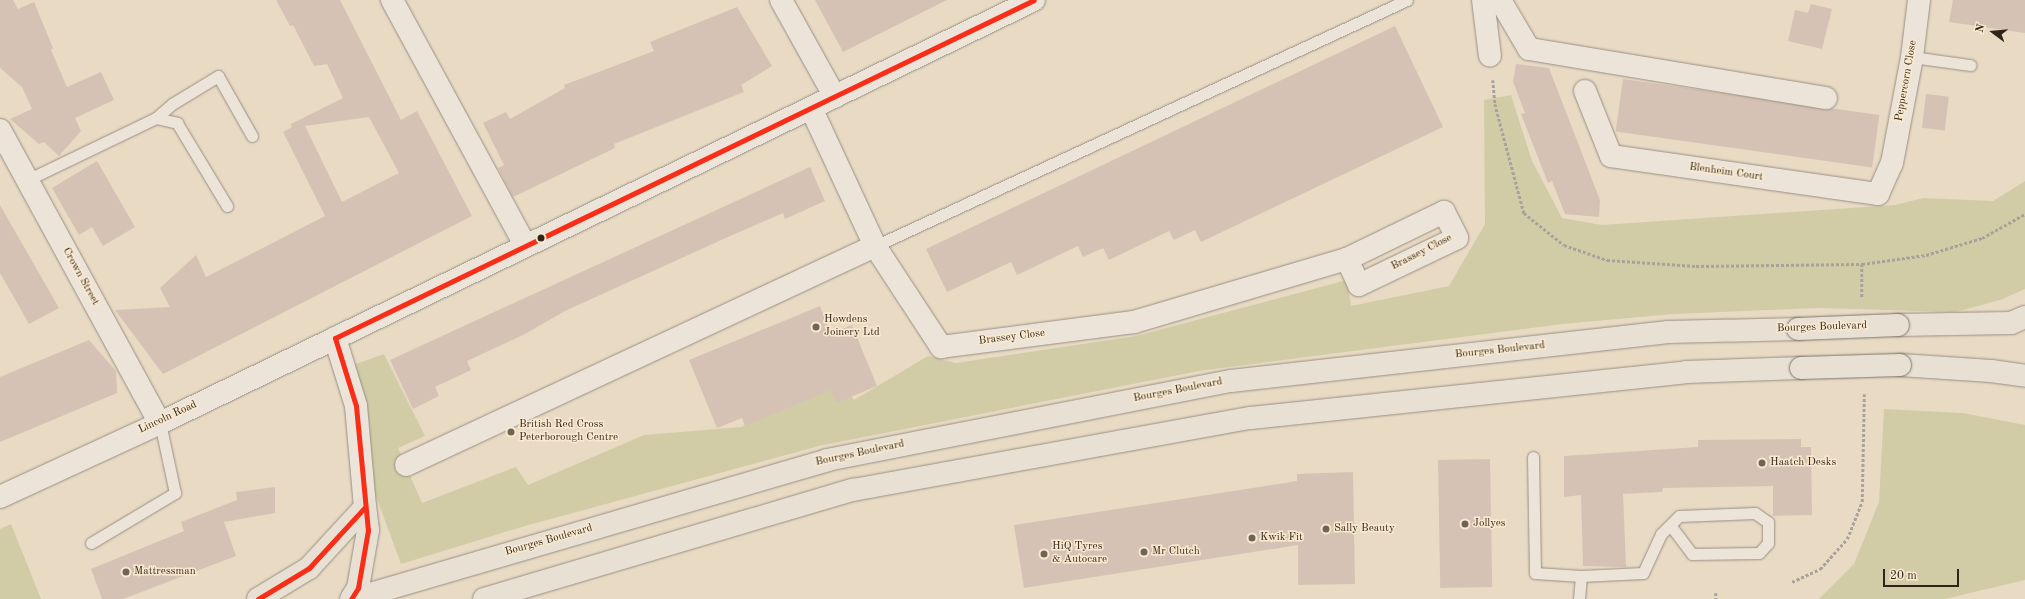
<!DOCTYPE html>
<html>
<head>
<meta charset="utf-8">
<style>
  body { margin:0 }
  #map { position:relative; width:2025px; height:599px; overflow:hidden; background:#e9dac4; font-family:"Old Standard TT",serif }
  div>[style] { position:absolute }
  .green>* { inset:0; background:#d1cca6 }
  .building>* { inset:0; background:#d5c2b4; transform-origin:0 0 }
  .path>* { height:2.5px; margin-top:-1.25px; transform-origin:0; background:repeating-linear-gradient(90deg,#a8a39a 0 3px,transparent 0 5px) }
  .roads { filter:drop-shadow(0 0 1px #988f82) drop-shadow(0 0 1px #988f82) }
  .lane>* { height:11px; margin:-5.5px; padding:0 5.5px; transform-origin:5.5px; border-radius:5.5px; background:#ece4d9 }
  .street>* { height:22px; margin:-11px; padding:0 11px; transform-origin:11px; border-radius:11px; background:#ece4d9 }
  .secondary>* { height:22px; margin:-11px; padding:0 11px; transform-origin:11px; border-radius:11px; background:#ece4d9 }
  .primary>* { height:22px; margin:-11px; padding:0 11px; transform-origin:11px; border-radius:11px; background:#e8e0d3 }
  .bridges { filter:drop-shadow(0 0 1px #7f766a) drop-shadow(0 0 1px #7f766a) }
  .primary-bridge>* { height:22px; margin:-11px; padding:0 11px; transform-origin:11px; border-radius:11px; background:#e8e0d3 }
  .bus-1>* { height:5px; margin:-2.5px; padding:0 2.5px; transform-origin:2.5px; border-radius:2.5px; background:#f92e18 }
  .dots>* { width:11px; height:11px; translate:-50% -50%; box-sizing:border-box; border:2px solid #fae9cf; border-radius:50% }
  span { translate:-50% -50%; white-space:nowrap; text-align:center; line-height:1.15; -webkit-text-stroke:3px #fae9cf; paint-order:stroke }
  .street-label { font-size:11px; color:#2e261b }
  .poi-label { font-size:11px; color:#2e261b }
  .left { translate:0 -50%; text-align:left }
  .north { position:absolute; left:1973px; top:12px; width:40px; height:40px; -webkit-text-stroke:3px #fae9cf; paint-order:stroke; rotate:286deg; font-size:11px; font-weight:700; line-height:16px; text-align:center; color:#2e261b }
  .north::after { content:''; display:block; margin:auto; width:14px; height:18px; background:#2e261b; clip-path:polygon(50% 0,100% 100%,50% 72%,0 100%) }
  .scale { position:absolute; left:1883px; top:569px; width:76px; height:18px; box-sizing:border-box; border:2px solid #2e261b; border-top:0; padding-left:5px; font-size:12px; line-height:14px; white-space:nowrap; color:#2e261b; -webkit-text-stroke:3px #fae9cf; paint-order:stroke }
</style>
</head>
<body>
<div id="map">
  <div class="green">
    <div style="clip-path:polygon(1511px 95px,1532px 161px,1562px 218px,1602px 225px,1895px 205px,1923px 198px,1993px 201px,2025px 181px,2025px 289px,2003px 299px,1956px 312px,1817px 308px,1674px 314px,1562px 324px,1199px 371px,819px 446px,525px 526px,401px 564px,373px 488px,353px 365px,384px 354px,425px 436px,398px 448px,422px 503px,516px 467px,528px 485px,644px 435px,741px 427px,840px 379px,854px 400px,928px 356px,956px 363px,1136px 336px,1347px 280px,1351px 306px,1449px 286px,1485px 224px,1484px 100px)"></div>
    <div style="clip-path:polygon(1884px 409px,1963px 413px,2025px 425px,2025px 580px,1945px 599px,1819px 599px,1854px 564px,1879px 502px)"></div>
    <div style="clip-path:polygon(11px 524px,41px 599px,0 599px,0 529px)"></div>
  </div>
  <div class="building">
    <div style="clip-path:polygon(0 0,13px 0,18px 9px,34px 2px,53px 48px,51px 50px,67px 87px,101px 72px,114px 100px,75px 118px,81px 131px,59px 156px,44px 142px,39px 144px,10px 119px,32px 109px,22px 87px,0 68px)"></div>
    <div style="clip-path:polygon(evenodd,276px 0,340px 0,401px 120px,417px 111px,472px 216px,163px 374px,115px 310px,170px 307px,160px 288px,196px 255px,206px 277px,325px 216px,283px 132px,292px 127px,291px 124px,343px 98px,327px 64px,314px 66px,293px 25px,290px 26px,276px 0,369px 117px,399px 173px,342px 202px,305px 126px,369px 117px)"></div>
    <div style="clip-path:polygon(815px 0,947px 0,843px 52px)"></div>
    <div style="clip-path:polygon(1953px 0,2025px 0,2025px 33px,1949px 22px)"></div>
    <div style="clip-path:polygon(1811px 4px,1832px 9px,1822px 49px,1788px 41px,1795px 10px,1808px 13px)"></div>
    <div style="clip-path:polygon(737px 7px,772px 66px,741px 85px,744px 92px,614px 144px,615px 148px,513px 197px,498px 168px,504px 165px,483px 123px,506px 112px,510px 119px,565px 88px,564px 85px,654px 51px,650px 42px)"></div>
    <div style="clip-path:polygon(1395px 26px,1443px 127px,1201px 242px,1195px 230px,1174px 240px,1169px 231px,1109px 260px,1103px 248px,1083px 257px,1078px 246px,1017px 275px,1011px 262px,947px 292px,926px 249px)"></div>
    <div style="clip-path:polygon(1516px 64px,1549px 68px,1600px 200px,1599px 217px,1565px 214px,1552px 181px,1548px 183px,1521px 114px,1525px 113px,1513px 82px)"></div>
    <div style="left:1623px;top:79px;width:259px;height:53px;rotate:8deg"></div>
    <div style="left:1926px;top:94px;width:23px;height:34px;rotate:7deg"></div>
    <div style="clip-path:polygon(97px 161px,135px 227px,103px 246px,92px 227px,79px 235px,52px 188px)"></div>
    <div style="clip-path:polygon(810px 167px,825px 201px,785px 219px,783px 213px,728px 237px,565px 311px,525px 334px,467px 361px,471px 370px,435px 387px,439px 396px,413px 409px,390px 360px)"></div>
    <div style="clip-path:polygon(0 205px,59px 308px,29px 324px,0 273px)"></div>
    <div style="clip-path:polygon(820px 306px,831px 334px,852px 325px,877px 386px,836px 403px,831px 390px,745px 426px,742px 418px,717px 428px,689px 360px)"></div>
    <div style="clip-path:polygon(89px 340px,116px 371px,117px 393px,0 442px,0 377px)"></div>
    <div style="clip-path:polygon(1801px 439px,1801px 447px,1811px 447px,1812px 515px,1773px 516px,1773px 486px,1663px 488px,1662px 492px,1623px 494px,1626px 567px,1583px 566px,1581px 495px,1564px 497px,1564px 456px,1698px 447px,1698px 440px)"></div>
    <div style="left:1490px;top:459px;width:128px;height:52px;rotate:89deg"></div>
    <div style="clip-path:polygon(1353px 472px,1355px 584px,1298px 585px,1298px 545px,1024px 588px,1014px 525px,1297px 481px,1297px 474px)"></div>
    <div style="clip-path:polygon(275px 487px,275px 513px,224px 522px,236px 556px,123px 599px,102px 599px,91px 569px,184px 531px,181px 522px,237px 500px,236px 492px)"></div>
  </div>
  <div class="path">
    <div style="left:1493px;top:80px;width:24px;rotate:85deg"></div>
    <div style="left:1495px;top:104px;width:113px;rotate:75.1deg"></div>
    <div style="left:1524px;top:213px;width:51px;rotate:38.7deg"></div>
    <div style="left:1564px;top:245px;width:46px;rotate:19.2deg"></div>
    <div style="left:1607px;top:260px;width:89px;rotate:3.9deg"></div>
    <div style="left:1696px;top:266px;width:166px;rotate:-0.7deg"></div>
    <div style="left:1862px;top:264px;width:65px;rotate:-8deg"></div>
    <div style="left:1926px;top:255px;width:59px;rotate:-16.9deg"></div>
    <div style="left:1982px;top:238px;width:49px;rotate:-29.2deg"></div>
    <div style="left:1862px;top:264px;width:33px;rotate:90deg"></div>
    <div style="left:1792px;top:582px;width:31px;rotate:-25deg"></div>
    <div style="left:1820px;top:569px;width:40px;rotate:-48deg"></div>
    <div style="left:1847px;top:539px;width:40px;rotate:-68deg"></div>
    <div style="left:1862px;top:502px;width:108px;rotate:-88.9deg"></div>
    <div style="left:1716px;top:593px;width:6px;rotate:90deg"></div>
  </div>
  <div class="roads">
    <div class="lane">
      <div style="left:1912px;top:57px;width:59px;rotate:7.9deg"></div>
      <div style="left:156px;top:118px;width:22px;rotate:13deg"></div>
      <div style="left:177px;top:123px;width:97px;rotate:58.9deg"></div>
      <div style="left:27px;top:180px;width:143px;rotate:-25.7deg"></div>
      <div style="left:156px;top:118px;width:21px;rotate:-41deg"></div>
      <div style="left:172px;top:104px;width:54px;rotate:-31.3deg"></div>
      <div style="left:218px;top:76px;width:69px;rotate:60.5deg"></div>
      <div style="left:875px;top:246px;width:586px;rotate:-24.82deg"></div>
      <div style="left:1533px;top:457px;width:116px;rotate:89deg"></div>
      <div style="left:1535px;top:573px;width:46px;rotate:3.7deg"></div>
      <div style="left:1581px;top:576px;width:62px;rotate:-2.8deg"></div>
      <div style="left:1643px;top:573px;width:43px;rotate:-65.2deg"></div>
      <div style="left:1661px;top:534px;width:25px;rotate:-45deg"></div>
      <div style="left:1679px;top:516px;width:76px;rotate:-2.3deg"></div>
      <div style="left:1755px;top:513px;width:16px;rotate:35deg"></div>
      <div style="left:1768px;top:522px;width:21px;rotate:90deg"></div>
      <div style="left:1768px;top:543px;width:13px;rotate:132deg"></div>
      <div style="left:1759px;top:553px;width:67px;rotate:179.1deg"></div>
      <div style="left:1692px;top:554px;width:36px;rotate:-127deg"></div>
      <div style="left:91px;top:543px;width:98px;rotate:-30.8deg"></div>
      <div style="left:175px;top:493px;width:72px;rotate:-102.1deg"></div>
      <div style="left:1579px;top:599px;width:23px;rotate:-85deg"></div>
    </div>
    <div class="street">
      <div style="left:392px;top:0;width:279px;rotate:61.5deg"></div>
      <div style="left:781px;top:0;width:111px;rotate:60.9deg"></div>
      <div style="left:1483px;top:0;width:56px;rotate:82.9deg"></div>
      <div style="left:1500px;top:0;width:57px;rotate:59.4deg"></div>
      <div style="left:1529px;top:49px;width:301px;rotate:9.4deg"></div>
      <div style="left:1585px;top:91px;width:70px;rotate:68.2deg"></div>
      <div style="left:1611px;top:156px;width:270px;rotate:8.1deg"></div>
      <div style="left:1878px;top:194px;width:34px;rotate:-66deg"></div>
      <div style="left:1892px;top:163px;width:108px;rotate:-79.3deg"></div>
      <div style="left:1912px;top:57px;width:57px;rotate:-83deg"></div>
      <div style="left:811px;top:108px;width:152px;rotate:65.1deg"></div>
      <div style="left:875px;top:246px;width:121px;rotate:56.8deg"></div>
      <div style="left:941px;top:347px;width:195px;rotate:-7.4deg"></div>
      <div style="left:1134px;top:322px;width:222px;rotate:-16.5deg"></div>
      <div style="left:1347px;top:259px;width:108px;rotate:-25.9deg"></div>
      <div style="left:1444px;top:212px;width:29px;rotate:63deg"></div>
      <div style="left:1457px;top:238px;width:109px;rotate:154.4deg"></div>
      <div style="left:1359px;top:285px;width:29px;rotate:-115deg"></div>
      <div style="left:0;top:130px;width:334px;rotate:61.4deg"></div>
      <div style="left:406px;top:465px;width:518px;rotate:-25.03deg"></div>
    </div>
    <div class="secondary">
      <div style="left:335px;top:338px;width:71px;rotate:72.8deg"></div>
      <div style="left:356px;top:406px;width:101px;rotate:84.9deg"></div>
      <div style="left:0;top:497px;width:176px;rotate:-24.8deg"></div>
      <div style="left:160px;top:423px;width:971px;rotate:-25.83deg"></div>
    </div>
    <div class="primary">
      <div style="left:1898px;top:325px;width:113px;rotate:-1deg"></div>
      <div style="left:2011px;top:323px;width:15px;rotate:-23deg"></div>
      <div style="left:1900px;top:365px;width:91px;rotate:3.8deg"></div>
      <div style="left:1991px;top:371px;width:34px;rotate:8deg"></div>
      <div style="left:258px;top:599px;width:60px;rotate:-31.3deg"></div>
      <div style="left:309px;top:568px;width:83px;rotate:-47.4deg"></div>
      <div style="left:351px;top:599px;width:13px;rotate:-58deg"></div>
      <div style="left:358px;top:588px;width:59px;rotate:-80.2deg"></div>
      <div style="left:368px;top:530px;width:23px;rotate:-97deg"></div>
      <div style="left:353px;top:599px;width:494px;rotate:-16.3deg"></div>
      <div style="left:827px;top:460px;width:412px;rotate:-11.1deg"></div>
      <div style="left:1231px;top:381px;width:440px;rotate:-6.4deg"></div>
      <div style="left:1668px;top:332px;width:130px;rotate:-1.3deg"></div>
      <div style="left:484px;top:599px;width:385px;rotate:-16.5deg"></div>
      <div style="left:853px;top:490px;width:404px;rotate:-10.3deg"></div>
      <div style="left:1251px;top:418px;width:437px;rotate:-6deg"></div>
      <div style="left:1686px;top:372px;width:115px;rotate:-2deg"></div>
    </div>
  </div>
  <div class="bridges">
    <div class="primary-bridge">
      <div style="left:1798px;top:329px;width:100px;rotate:-2.3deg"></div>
      <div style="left:1801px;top:368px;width:99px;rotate:-1.7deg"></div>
    </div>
  </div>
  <div class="bus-1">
    <div style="left:335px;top:338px;width:776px;rotate:-25.81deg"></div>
    <div style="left:335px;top:338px;width:71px;rotate:72.8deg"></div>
    <div style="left:356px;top:406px;width:125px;rotate:84.5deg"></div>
    <div style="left:368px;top:530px;width:59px;rotate:99.8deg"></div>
    <div style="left:358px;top:588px;width:13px;rotate:122deg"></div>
    <div style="left:258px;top:599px;width:60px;rotate:-31.3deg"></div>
    <div style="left:309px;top:568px;width:83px;rotate:-47.4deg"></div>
  </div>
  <div class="dots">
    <div style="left:541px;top:238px;background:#2e261b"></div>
    <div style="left:816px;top:327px;background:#6f6556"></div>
    <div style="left:511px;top:432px;background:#6f6556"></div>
    <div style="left:1762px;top:463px;background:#6f6556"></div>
    <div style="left:1465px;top:524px;background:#6f6556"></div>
    <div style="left:1326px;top:529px;background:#6f6556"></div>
    <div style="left:1252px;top:538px;background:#6f6556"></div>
    <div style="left:1144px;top:552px;background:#6f6556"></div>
    <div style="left:1044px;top:554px;background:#6f6556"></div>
    <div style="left:126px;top:572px;background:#6f6556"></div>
  </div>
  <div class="street-label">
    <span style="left:1907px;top:81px;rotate:-80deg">Peppercorn Close</span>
    <span style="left:1726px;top:173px;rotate:8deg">Blenheim Court</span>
    <span style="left:1422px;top:253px;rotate:-27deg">Brassey Close</span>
    <span style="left:80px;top:277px;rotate:61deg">Crown Street</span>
    <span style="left:1822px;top:328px;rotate:-2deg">Bourges Boulevard</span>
    <span style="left:1012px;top:338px;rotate:-7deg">Brassey Close</span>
    <span style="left:1500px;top:351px;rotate:-6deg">Bourges Boulevard</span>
    <span style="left:1178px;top:391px;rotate:-11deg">Bourges Boulevard</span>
    <span style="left:168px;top:418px;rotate:-25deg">Lincoln Road</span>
    <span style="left:860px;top:454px;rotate:-12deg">Bourges Boulevard</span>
    <span style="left:549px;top:541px;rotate:-16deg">Bourges Boulevard</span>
  </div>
  <div class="poi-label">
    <span class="left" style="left:824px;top:327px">Howdens<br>Joinery Ltd</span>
    <span class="left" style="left:519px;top:432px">British Red Cross<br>Peterborough Centre</span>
    <span class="left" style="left:1770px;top:463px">Haatch Desks</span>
    <span class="left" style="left:1473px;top:524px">Jollyes</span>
    <span class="left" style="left:1334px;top:529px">Sally Beauty</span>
    <span class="left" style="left:1260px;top:538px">Kwik Fit</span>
    <span class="left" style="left:1052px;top:554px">HiQ Tyres<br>&amp; Autocare</span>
    <span class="left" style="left:1152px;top:552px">Mr Clutch</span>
    <span class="left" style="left:134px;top:572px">Mattressman</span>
  </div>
  <div class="north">N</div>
  <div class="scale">20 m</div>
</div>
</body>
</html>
